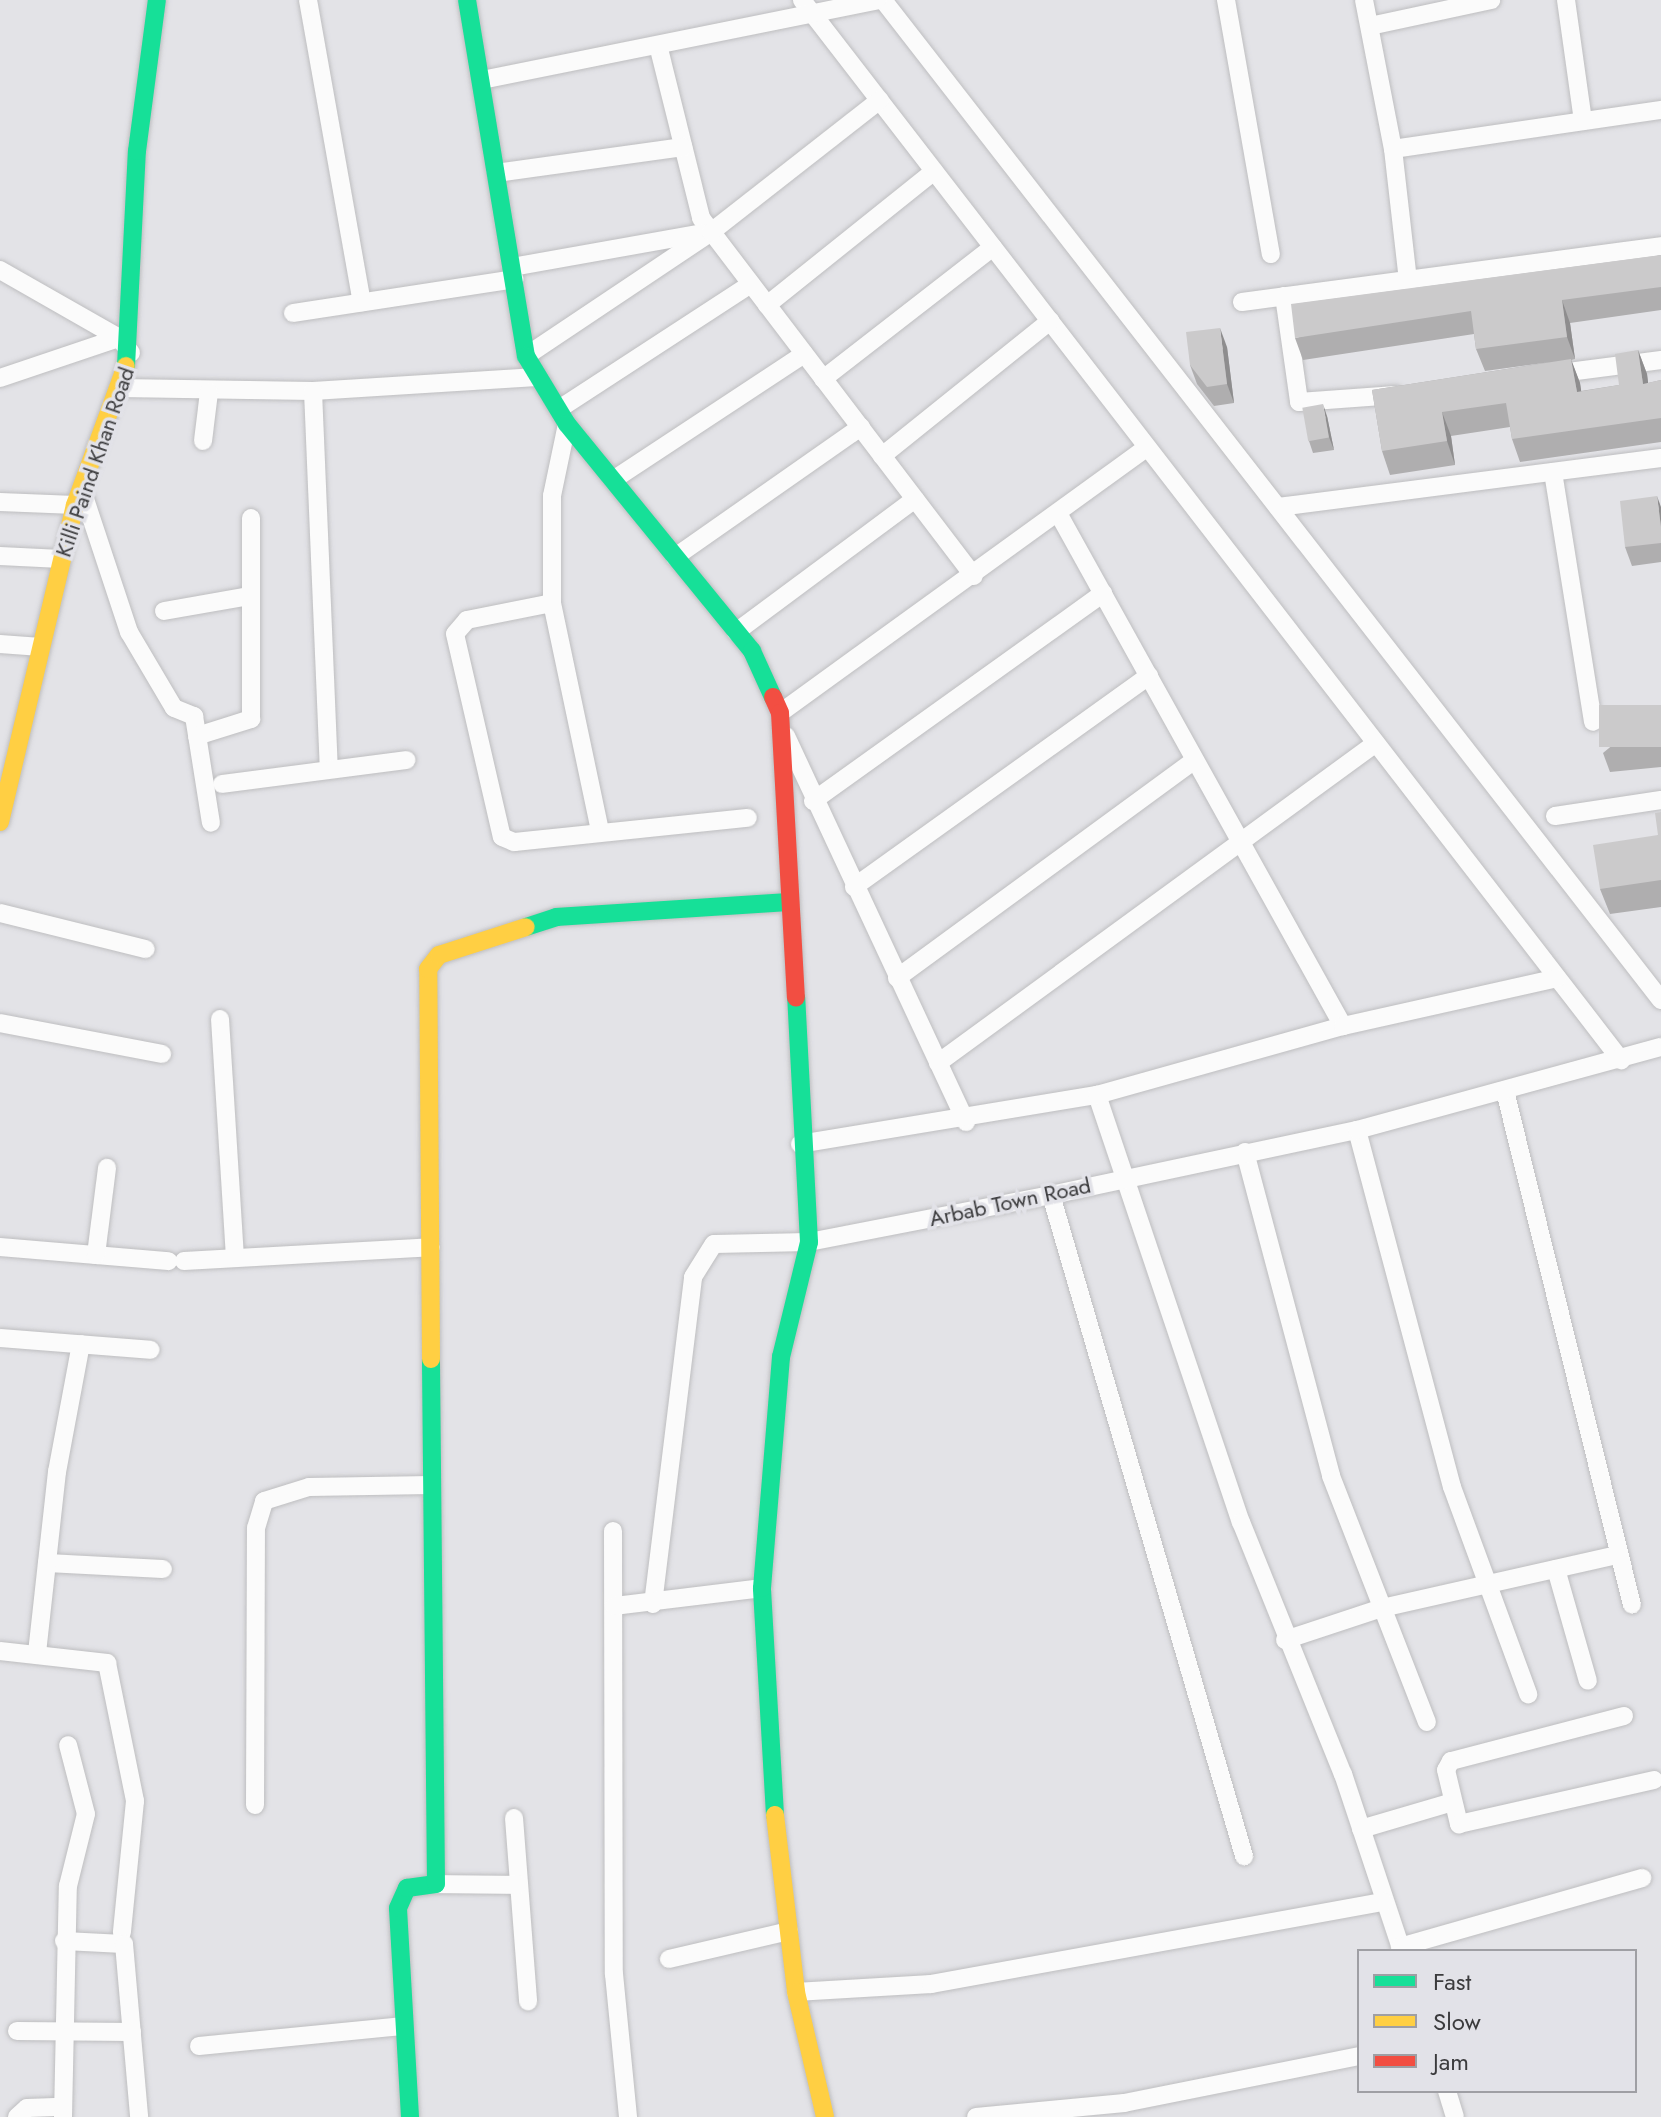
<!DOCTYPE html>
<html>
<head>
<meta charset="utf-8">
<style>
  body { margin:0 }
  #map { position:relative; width:1661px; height:2117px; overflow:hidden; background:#e3e3e7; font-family:Jost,sans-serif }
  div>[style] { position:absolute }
  .roads { filter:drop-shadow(0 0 2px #bebec0) drop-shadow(0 0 2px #bebec0) }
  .street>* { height:18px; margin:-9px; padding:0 9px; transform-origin:9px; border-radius:9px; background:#fbfbfb }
  .fast>* { height:18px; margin:-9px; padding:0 9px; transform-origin:9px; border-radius:9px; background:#16e098 }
  .slow>* { height:18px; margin:-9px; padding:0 9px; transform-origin:9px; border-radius:9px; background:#ffcf43 }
  .jam>* { height:18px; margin:-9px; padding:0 9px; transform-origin:9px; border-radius:9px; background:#f24e42 }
  .wall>* { inset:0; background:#afaeaf }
  .shaded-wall>* { inset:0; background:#8e8d8e }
  .building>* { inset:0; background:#cbcacb; transform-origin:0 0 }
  span { translate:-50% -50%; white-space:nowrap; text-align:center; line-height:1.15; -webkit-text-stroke:7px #e2e2e8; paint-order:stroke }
  .street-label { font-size:22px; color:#3b3b3d }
  .legend { position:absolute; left:1357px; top:1949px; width:280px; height:144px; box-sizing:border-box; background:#e2e2e8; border:2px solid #9f9fa4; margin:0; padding:10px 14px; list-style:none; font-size:24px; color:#3b3b3d }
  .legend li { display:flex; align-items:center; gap:16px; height:40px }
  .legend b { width:40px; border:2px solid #9f9fa4 }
</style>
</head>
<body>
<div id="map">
  <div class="roads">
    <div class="street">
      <div style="left:308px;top:0;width:307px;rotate:79.9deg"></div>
      <div style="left:802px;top:0;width:1340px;rotate:52.31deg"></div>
      <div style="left:883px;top:0;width:1267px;rotate:52.12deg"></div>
      <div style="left:1226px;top:0;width:258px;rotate:80deg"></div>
      <div style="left:1364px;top:0;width:152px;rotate:79deg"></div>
      <div style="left:1393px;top:149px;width:132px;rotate:83.5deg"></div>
      <div style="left:1566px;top:0;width:122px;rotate:82deg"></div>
      <div style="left:1370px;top:26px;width:124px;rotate:-12.1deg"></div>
      <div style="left:659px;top:49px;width:174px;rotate:76deg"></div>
      <div style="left:701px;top:218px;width:450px;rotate:52.7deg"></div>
      <div style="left:482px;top:80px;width:403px;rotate:-11.4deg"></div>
      <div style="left:1393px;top:149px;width:271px;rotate:-8.3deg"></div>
      <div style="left:496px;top:173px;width:189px;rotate:-7.9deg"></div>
      <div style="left:512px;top:267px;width:193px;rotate:-10.1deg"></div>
      <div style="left:0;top:270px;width:137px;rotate:29.7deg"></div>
      <div style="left:119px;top:338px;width:19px;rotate:51deg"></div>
      <div style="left:1284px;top:296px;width:107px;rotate:81.9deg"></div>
      <div style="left:1299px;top:402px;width:97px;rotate:-4.1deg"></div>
      <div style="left:1242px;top:302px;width:423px;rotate:-7.6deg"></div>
      <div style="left:767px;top:305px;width:214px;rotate:-38.7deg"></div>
      <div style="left:293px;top:313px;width:224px;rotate:-8.7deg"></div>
      <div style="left:526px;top:356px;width:223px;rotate:-33.8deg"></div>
      <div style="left:711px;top:232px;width:214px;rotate:-38deg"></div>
      <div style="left:1553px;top:374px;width:109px;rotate:-7.4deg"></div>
      <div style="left:0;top:378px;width:126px;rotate:-18.6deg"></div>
      <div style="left:823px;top:379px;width:215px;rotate:-37.8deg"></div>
      <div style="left:120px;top:388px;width:193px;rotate:0.9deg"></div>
      <div style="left:313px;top:391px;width:224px;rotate:-3.6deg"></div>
      <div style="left:313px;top:391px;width:378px;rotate:87.6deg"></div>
      <div style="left:559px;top:409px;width:229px;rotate:-33.1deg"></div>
      <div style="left:567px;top:424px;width:74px;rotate:101.8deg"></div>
      <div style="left:552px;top:496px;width:107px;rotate:90deg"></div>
      <div style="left:552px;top:603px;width:232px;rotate:78.1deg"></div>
      <div style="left:203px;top:441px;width:49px;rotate:-83deg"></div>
      <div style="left:882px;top:456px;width:216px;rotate:-38.8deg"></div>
      <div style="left:1553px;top:472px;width:253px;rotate:80.9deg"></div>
      <div style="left:613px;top:480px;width:229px;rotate:-33.4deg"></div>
      <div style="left:82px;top:490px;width:150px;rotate:71.7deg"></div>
      <div style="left:129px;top:632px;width:88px;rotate:59.4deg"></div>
      <div style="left:174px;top:708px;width:22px;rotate:22deg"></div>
      <div style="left:194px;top:716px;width:108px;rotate:81deg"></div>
      <div style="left:0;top:502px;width:75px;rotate:2.3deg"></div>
      <div style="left:1278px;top:507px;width:386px;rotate:-7.3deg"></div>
      <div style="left:1058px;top:513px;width:587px;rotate:60.95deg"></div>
      <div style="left:0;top:556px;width:61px;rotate:2.8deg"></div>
      <div style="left:675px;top:557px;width:227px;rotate:-35deg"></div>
      <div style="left:552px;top:603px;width:87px;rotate:168.7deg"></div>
      <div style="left:467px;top:620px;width:18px;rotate:131deg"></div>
      <div style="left:455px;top:634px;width:208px;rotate:77deg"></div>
      <div style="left:502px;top:837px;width:13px;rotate:23deg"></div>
      <div style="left:514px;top:842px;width:235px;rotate:-5.9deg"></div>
      <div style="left:164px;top:611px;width:86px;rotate:-10deg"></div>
      <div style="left:736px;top:632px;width:223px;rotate:-36.6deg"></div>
      <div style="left:0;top:644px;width:41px;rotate:4.2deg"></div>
      <div style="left:780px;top:713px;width:453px;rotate:-35.9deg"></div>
      <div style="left:197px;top:736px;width:57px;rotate:-17.5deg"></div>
      <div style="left:251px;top:719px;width:201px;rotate:-90deg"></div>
      <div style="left:786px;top:736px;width:426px;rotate:65deg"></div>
      <div style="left:222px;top:784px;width:186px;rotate:-7.4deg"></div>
      <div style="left:813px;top:801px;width:357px;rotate:-35.6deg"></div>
      <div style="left:1555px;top:816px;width:107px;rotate:-8.6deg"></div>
      <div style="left:854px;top:887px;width:363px;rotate:-35.6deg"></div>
      <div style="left:0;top:913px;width:150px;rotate:13.9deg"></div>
      <div style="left:897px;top:978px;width:369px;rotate:-36.2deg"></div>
      <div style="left:220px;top:1019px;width:239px;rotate:86.4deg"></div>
      <div style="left:0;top:1023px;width:165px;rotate:10.8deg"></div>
      <div style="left:938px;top:1063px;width:542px;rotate:-36.15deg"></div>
      <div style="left:1505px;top:1091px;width:529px;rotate:76.12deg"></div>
      <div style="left:1097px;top:1095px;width:451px;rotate:71.4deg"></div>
      <div style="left:1241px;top:1522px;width:272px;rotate:68deg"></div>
      <div style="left:1343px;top:1774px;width:187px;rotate:71.6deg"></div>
      <div style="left:1357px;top:1130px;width:369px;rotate:75.1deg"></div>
      <div style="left:1452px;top:1487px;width:221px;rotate:69.8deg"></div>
      <div style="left:800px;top:1144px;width:301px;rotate:-9.4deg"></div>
      <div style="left:1097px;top:1095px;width:255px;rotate:-15.7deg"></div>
      <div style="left:1343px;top:1026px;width:219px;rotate:-12.6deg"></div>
      <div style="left:1245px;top:1152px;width:335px;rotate:75.1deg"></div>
      <div style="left:1331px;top:1476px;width:264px;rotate:68.7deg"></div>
      <div style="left:1051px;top:1195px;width:689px;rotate:73.72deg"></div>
      <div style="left:0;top:1247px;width:169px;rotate:4.8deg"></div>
      <div style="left:96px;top:1255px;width:88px;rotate:-82.8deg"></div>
      <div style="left:184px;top:1261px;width:247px;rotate:-3.2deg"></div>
      <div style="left:0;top:1338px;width:151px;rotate:4.5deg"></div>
      <div style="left:613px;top:1531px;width:443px;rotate:89.9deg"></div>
      <div style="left:614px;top:1974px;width:144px;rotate:84.4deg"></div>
      <div style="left:47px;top:1563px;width:116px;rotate:3deg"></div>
      <div style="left:1556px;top:1569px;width:116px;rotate:74.1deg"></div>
      <div style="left:653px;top:1604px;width:329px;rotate:-83deg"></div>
      <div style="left:693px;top:1277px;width:39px;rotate:-58deg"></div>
      <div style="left:714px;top:1244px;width:95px;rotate:-1.2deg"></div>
      <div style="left:809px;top:1242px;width:247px;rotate:-11deg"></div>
      <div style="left:1051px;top:1195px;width:313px;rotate:-12deg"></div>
      <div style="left:1357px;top:1130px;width:315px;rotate:-15.3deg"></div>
      <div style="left:614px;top:1606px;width:149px;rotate:-6.9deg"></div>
      <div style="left:1285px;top:1640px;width:102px;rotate:-18.3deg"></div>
      <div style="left:1382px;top:1608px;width:242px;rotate:-12.7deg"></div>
      <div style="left:0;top:1651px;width:108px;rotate:6.4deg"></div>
      <div style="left:107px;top:1663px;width:141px;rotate:78.5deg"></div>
      <div style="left:135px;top:1801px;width:132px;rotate:95.7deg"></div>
      <div style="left:37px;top:1653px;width:182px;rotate:-83.7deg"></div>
      <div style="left:57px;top:1472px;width:130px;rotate:-79.4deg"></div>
      <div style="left:1624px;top:1716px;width:179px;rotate:165.4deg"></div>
      <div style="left:1451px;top:1761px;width:10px;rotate:119deg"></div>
      <div style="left:1446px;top:1770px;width:56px;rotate:76.5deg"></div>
      <div style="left:1459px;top:1824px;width:200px;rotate:-12.7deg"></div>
      <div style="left:255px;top:1805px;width:277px;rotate:-89.8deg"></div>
      <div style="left:256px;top:1528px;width:28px;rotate:-73deg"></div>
      <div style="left:264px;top:1501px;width:47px;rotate:-17.3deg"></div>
      <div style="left:309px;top:1487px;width:122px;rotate:-0.9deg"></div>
      <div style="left:514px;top:1818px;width:184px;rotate:85.6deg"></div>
      <div style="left:1361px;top:1829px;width:96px;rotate:-16.4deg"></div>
      <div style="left:436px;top:1884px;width:82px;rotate:0.7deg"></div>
      <div style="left:64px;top:1941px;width:60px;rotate:2.9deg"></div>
      <div style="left:124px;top:1944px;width:174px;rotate:85deg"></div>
      <div style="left:1400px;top:1947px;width:252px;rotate:-15.9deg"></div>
      <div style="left:669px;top:1959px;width:123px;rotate:-13.1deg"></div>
      <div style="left:796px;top:1992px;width:135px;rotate:-3.4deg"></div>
      <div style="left:931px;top:1984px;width:460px;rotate:-10.3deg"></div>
      <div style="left:17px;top:2031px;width:115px;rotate:0.5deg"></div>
      <div style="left:199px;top:2046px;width:206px;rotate:-5.6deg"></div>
      <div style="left:1447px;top:2091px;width:27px;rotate:73deg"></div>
      <div style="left:17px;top:2117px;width:13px;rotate:-42deg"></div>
      <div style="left:27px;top:2108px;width:35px;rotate:-2deg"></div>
      <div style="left:63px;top:2117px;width:231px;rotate:-88.8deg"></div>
      <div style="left:68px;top:1886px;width:74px;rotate:-76deg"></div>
      <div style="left:86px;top:1814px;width:71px;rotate:-104.6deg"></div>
      <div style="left:976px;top:2117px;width:149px;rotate:-5.4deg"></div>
      <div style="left:1124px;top:2103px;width:240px;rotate:-11.3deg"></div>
    </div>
    <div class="fast">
      <div style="left:467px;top:0;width:361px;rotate:80.6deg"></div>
      <div style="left:526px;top:356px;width:79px;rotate:58.9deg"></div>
      <div style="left:567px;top:424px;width:293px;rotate:50.8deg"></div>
      <div style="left:752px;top:651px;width:51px;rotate:65.5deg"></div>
      <div style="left:126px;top:366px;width:215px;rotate:-87.1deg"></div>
      <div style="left:137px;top:151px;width:152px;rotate:-82.5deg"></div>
      <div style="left:526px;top:927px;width:32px;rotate:-18deg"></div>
      <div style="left:556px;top:917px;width:233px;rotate:-3.7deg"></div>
      <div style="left:775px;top:1815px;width:227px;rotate:-93.3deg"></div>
      <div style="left:762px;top:1588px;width:232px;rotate:-85.3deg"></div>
      <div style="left:781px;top:1357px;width:118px;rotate:-76.3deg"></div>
      <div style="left:809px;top:1242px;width:244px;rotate:-93deg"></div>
      <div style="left:410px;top:2117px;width:209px;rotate:-93.3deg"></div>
      <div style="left:398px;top:1908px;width:22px;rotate:-66deg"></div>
      <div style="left:407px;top:1888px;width:29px;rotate:-8deg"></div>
      <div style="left:436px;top:1884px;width:525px;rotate:-90.55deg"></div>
    </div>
    <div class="slow">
      <div style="left:0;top:822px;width:326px;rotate:-76.7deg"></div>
      <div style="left:75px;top:505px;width:148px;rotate:-69.9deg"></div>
      <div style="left:431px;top:1359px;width:390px;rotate:-90.4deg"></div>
      <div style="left:428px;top:969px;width:18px;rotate:-52deg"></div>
      <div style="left:439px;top:955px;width:91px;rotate:-17.8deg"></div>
      <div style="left:775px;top:1815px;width:178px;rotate:83.2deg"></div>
      <div style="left:796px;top:1992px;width:128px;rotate:76.9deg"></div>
    </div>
    <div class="jam">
      <div style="left:773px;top:697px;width:17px;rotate:66deg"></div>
      <div style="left:780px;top:713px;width:285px;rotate:86.8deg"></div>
    </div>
  </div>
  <div class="wall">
    <div style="clip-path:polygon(1661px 255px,1661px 310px,1570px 323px,1575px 359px,1571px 360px,1580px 383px,1581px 391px,1619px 385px,1638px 350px,1647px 374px,1648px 383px,1661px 380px,1661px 442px,1520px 462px,1512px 439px,1510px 427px,1451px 436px,1455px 465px,1390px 475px,1382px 451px,1372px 390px,1551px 362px,1485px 371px,1476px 349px,1474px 334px,1303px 360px,1295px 338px)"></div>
    <div style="clip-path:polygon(1227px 347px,1234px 403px,1214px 406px,1197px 384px,1190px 365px)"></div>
    <div style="clip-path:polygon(1327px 416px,1334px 450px,1313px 453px,1309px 441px)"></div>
    <div style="clip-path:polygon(1661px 507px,1661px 562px,1632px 566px,1625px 547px)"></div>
    <div style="clip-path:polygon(1661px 705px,1661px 767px,1610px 772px,1603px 753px)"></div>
    <div style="clip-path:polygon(1661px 812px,1661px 907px,1610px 914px,1600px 889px,1658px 835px)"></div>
  </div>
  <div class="shaded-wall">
    <div style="clip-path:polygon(1562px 300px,1570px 323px,1575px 359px,1567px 337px)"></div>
    <div style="clip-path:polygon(1220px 328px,1227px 347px,1234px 403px,1227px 384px)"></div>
    <div style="clip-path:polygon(1638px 350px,1647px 374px,1651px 407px,1643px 384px)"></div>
    <div style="clip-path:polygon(1571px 359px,1580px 383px,1585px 416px,1577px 392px)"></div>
    <div style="clip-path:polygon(1323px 404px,1327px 416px,1334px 450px,1329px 437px)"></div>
    <div style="clip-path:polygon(1442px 412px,1451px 436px,1455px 465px,1447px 441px)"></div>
    <div style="clip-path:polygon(1657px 496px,1661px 507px,1661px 527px)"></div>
  </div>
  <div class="building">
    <div style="clip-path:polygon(1661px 255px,1661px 287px,1562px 300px,1567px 337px,1476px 349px,1471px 311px,1295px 338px,1291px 304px)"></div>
    <div style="clip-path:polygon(1220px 328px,1227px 384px,1207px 387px,1190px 365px,1186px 332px)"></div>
    <div style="clip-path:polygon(1638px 350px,1643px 384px,1661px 380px,1661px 418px,1512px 439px,1506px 403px,1442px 412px,1447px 441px,1382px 451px,1372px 390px,1571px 359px,1577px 392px,1619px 385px,1615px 354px)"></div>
    <div style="left:1323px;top:404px;width:34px;height:21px;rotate:80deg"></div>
    <div style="clip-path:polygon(1657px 496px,1661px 527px,1661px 543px,1625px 547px,1620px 501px)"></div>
    <div style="left:1661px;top:705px;width:42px;height:62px;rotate:90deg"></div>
    <div style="clip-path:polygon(1661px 812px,1661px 880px,1600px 889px,1593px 845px,1658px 835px,1655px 813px)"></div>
  </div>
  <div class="street-label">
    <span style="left:95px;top:462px;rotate:-71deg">Killi Paind Khan Road</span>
    <span style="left:1010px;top:1202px;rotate:-12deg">Arbab Town Road</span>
  </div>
  <ul class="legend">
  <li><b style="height:10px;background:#16e098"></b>Fast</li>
  <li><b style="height:10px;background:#ffcf43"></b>Slow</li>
  <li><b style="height:10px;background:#f24e42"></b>Jam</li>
  </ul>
</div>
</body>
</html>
